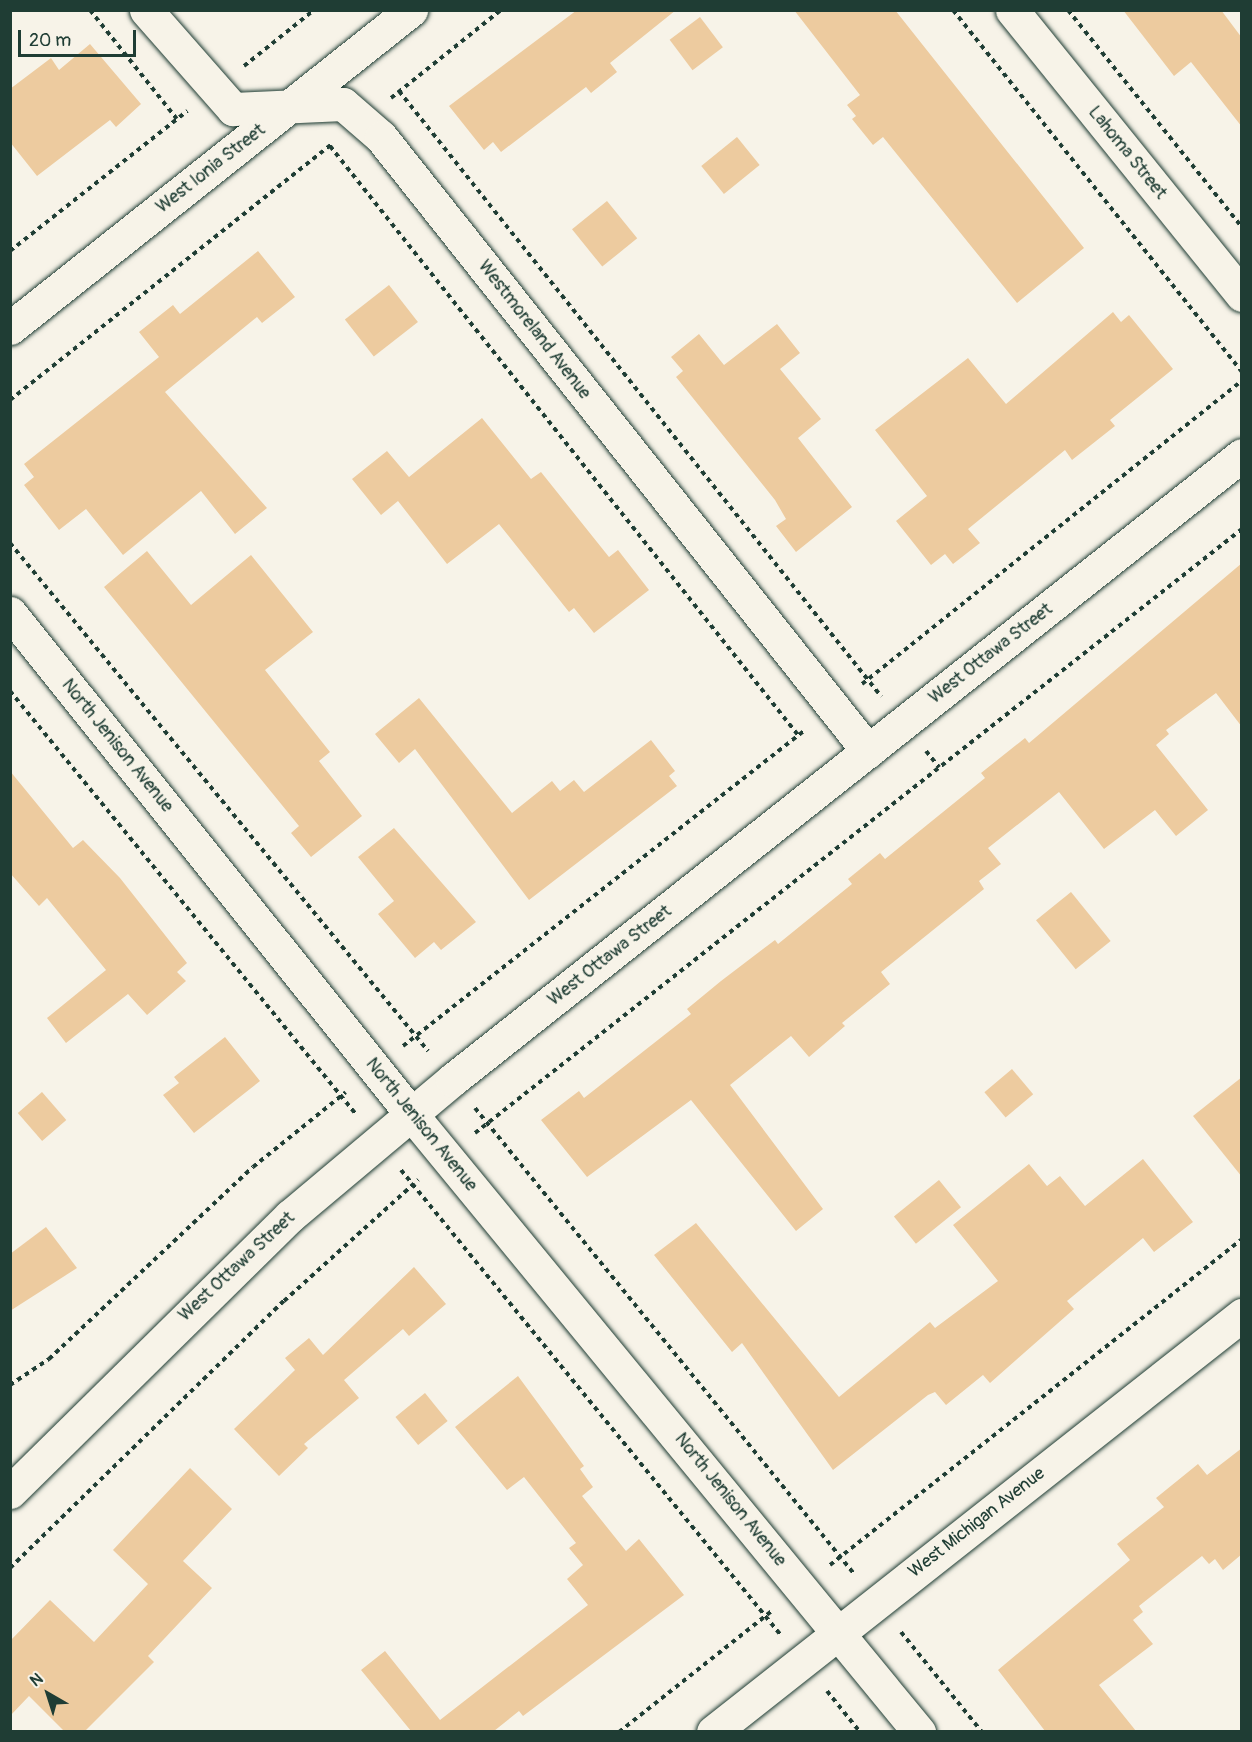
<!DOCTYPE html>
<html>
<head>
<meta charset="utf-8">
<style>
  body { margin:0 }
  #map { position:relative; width:1252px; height:1742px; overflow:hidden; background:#f7f3e8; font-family:Pangolin,sans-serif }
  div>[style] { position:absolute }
  .building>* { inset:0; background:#edcb9f; transform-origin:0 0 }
  .path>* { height:4px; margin-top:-2px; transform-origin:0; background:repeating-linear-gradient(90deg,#1f3d34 0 4.5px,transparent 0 9px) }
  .roads { filter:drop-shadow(0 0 2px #1f3d34) drop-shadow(0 0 2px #1f3d34) }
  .minor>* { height:33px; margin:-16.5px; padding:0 16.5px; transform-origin:16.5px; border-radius:16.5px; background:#f7f3e8 }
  span { translate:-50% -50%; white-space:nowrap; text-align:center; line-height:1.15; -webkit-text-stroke:5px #f7f3e8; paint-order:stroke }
  .street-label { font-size:18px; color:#1f3d34 }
  .frame { position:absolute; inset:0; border:12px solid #1f3d34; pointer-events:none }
  .north { position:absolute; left:18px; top:1664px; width:60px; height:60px; -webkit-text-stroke:4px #f7f3e8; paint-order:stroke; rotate:321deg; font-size:16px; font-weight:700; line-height:24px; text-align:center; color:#1f3d34 }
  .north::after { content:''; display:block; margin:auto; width:21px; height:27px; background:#1f3d34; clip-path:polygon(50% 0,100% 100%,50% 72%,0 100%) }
  .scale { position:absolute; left:18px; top:30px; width:118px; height:27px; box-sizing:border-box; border:3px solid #1f3d34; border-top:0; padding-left:8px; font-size:18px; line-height:21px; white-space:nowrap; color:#1f3d34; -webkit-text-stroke:4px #f7f3e8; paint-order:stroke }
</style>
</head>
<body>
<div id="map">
  <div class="building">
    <div style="clip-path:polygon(577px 10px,676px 10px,610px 63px,617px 72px,591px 93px,586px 87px,501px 152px,493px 142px,484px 150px,449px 106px)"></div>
    <div style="clip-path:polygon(794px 10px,895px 10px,1084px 248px,1017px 303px,883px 137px,873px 145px,852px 119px,856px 116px,847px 105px,860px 95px)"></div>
    <div style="clip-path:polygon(1123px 10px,1221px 10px,1242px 38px,1242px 127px,1191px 62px,1174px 76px)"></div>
    <div style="left:700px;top:17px;width:38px;height:38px;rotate:53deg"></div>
    <div style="clip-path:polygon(90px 44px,141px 104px,116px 127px,110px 120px,37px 176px,10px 142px,10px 89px,51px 58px,59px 70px)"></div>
    <div style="left:737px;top:137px;width:36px;height:46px;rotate:51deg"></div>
    <div style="left:607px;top:201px;width:48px;height:45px;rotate:51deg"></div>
    <div style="clip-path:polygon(258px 251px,295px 297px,262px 323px,257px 317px,165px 392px,267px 508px,235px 534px,201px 491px,123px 555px,86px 509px,59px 530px,24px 485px,34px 477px,24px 464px,159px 357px,139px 332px,173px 305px,180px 314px)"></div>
    <div style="left:389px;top:285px;width:47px;height:56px;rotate:52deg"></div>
    <div style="clip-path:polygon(1113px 312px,1121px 322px,1129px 315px,1173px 369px,1110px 420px,1115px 426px,1072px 460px,1065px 450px,968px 529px,980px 543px,953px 564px,945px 554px,931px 565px,896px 521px,927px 496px,875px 430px,968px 358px,1006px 404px)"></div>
    <div style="clip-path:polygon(777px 324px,800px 353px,780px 369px,821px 419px,798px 438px,852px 507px,796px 552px,776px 526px,786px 519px,775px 500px,676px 377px,683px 371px,671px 357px,699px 334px,724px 365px)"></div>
    <div style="clip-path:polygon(482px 418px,531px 479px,541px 472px,609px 557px,618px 550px,649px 590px,594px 633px,574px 608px,569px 612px,499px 524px,447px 564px,398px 501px,381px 515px,352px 479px,387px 451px,409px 477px)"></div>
    <div style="clip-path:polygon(147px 551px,191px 605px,251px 555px,313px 632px,265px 670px,330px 752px,319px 761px,362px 816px,311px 857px,291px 833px,299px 826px,104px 587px)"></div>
    <div style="clip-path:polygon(1242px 563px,1242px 727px,1216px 693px,1166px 730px,1169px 734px,1156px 745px,1208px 810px,1176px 836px,1155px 810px,1104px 849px,1059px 792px,988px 848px,1001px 864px,979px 881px,984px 889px,881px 972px,890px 984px,842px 1023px,845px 1026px,809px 1057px,791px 1036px,730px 1085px,823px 1209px,796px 1231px,691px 1100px,587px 1177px,541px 1120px,579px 1091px,584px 1098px,691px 1014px,687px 1009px,721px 981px,775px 940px,778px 944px,852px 884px,848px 879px,880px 853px,885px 859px,985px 778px,981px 773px,1025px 738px,1029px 743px)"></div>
    <div style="clip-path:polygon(419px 698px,512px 813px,552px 781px,560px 791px,574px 780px,584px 792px,651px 740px,675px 771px,669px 776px,677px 786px,529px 900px,415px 749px,399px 763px,375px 734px)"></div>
    <div style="clip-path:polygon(10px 771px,73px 848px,83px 840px,120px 878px,187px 963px,177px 972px,186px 981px,147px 1015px,128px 994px,66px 1043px,47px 1018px,106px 970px,47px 898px,39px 906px,10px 873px)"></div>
    <div style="clip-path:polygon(394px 828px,476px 922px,441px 950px,434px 942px,415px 958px,378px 914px,394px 901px,358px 857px)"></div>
    <div style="left:1071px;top:892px;width:63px;height:45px;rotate:51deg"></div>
    <div style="clip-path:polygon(225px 1037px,260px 1081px,194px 1133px,163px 1095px,179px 1083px,174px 1077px)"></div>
    <div style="left:1012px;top:1069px;width:33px;height:36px;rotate:50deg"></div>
    <div style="clip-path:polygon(1242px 1077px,1242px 1177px,1193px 1116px)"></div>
    <div style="left:42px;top:1092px;width:37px;height:32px;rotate:49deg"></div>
    <div style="clip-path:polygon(1143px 1159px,1193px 1222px,1154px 1252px,1143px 1238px,1067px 1301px,1074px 1309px,990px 1383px,983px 1375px,946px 1405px,935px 1392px,928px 1395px,833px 1470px,742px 1343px,732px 1352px,654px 1255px,696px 1223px,839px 1397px,930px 1322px,935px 1328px,998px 1281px,953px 1225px,1029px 1164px,1047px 1186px,1060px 1176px,1085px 1206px)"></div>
    <div style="left:939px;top:1180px;width:35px;height:58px;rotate:51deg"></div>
    <div style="clip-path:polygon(46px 1227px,77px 1268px,10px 1311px,10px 1254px)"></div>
    <div style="clip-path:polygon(414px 1267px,446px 1304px,409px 1336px,403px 1329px,344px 1380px,359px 1398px,304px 1444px,308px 1448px,279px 1476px,234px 1429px,295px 1370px,285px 1358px,309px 1338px,323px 1355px)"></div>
    <div style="clip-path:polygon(518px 1376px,584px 1466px,580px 1469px,593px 1487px,582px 1496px,626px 1551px,639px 1539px,684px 1595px,523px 1716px,519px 1711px,494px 1731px,411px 1731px,361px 1670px,385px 1651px,440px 1720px,588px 1605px,567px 1579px,583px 1565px,569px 1548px,576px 1543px,524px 1477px,507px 1490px,455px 1427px)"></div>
    <div style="left:425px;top:1393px;width:36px;height:38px;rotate:51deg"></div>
    <div style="clip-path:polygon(1242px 1448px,1242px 1554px,1223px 1570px,1215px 1559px,1209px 1564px,1202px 1556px,1139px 1606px,1143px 1612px,1133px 1620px,1153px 1644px,1099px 1685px,1136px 1731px,1045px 1731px,998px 1670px,1130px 1560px,1117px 1544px,1164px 1507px,1156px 1498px,1198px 1464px,1207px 1475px)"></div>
    <div style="clip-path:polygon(190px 1468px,232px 1509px,183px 1561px,212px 1588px,148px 1656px,154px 1662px,85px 1731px,64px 1731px,29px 1696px,10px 1716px,10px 1641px,50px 1600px,94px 1642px,148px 1584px,113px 1550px)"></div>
  </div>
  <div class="path">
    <div style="left:90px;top:10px;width:139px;rotate:51.4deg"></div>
    <div style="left:953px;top:10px;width:463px;rotate:51.4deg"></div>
    <div style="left:1068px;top:10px;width:278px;rotate:51.3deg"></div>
    <div style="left:244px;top:66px;width:90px;rotate:-38.7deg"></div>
    <div style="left:399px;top:91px;width:774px;rotate:51.46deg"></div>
    <div style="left:391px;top:98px;width:141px;rotate:-38.7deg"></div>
    <div style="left:330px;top:146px;width:752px;rotate:51.53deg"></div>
    <div style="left:10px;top:251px;width:226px;rotate:-38.3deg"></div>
    <div style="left:10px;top:400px;width:410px;rotate:-38.5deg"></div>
    <div style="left:10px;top:543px;width:658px;rotate:50.55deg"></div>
    <div style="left:862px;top:684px;width:486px;rotate:-38.6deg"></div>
    <div style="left:10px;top:691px;width:545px;rotate:50.73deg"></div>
    <div style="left:926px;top:751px;width:21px;rotate:51deg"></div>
    <div style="left:403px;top:1046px;width:511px;rotate:-38.17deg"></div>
    <div style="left:475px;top:1108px;width:602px;rotate:50.86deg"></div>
    <div style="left:475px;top:1133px;width:976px;rotate:-38.22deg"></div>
    <div style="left:401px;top:1170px;width:599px;rotate:50.76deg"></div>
    <div style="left:10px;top:1385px;width:47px;rotate:-33.7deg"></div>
    <div style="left:49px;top:1359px;width:280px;rotate:-43.3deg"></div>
    <div style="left:253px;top:1167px;width:119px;rotate:-38.9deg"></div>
    <div style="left:830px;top:1565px;width:525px;rotate:-38.35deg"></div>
    <div style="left:10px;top:1568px;width:383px;rotate:-44.3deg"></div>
    <div style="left:284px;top:1301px;width:181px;rotate:-42.1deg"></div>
    <div style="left:901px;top:1632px;width:129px;rotate:51deg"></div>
    <div style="left:827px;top:1691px;width:53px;rotate:51.2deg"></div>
    <div style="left:619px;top:1732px;width:196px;rotate:-38.4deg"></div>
  </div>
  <div class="roads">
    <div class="minor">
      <div style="left:146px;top:10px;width:132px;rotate:48.7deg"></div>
      <div style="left:233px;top:109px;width:110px;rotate:-2.6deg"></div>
      <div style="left:343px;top:104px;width:50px;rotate:41deg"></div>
      <div style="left:381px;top:137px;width:784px;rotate:51.58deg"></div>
      <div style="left:1012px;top:10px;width:366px;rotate:51.1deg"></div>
      <div style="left:10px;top:328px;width:512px;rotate:-38.42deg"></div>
      <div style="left:10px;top:613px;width:643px;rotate:51.31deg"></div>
      <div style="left:412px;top:1115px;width:799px;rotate:50.59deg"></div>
      <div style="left:10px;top:1492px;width:393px;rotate:-44.6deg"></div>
      <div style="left:290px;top:1216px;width:212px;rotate:-40deg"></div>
      <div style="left:452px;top:1080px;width:1007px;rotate:-38.35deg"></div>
      <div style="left:713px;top:1732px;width:674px;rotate:-38.25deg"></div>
    </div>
  </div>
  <div class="street-label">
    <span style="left:1127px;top:153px;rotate:51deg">Lahoma Street</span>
    <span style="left:211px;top:169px;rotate:-38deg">West Ionia Street</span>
    <span style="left:534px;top:330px;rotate:52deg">Westmoreland Avenue</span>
    <span style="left:991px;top:654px;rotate:-38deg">West Ottawa Street</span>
    <span style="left:117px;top:746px;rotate:51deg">North Jenison Avenue</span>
    <span style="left:610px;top:956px;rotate:-38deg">West Ottawa Street</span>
    <span style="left:421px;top:1125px;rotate:51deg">North Jenison Avenue</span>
    <span style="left:237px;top:1267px;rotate:-43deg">West Ottawa Street</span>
    <span style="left:730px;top:1500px;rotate:51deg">North Jenison Avenue</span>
    <span style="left:977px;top:1523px;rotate:-38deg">West Michigan Avenue</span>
  </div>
  <div class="frame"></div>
  <div class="north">N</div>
  <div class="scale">20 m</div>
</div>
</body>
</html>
